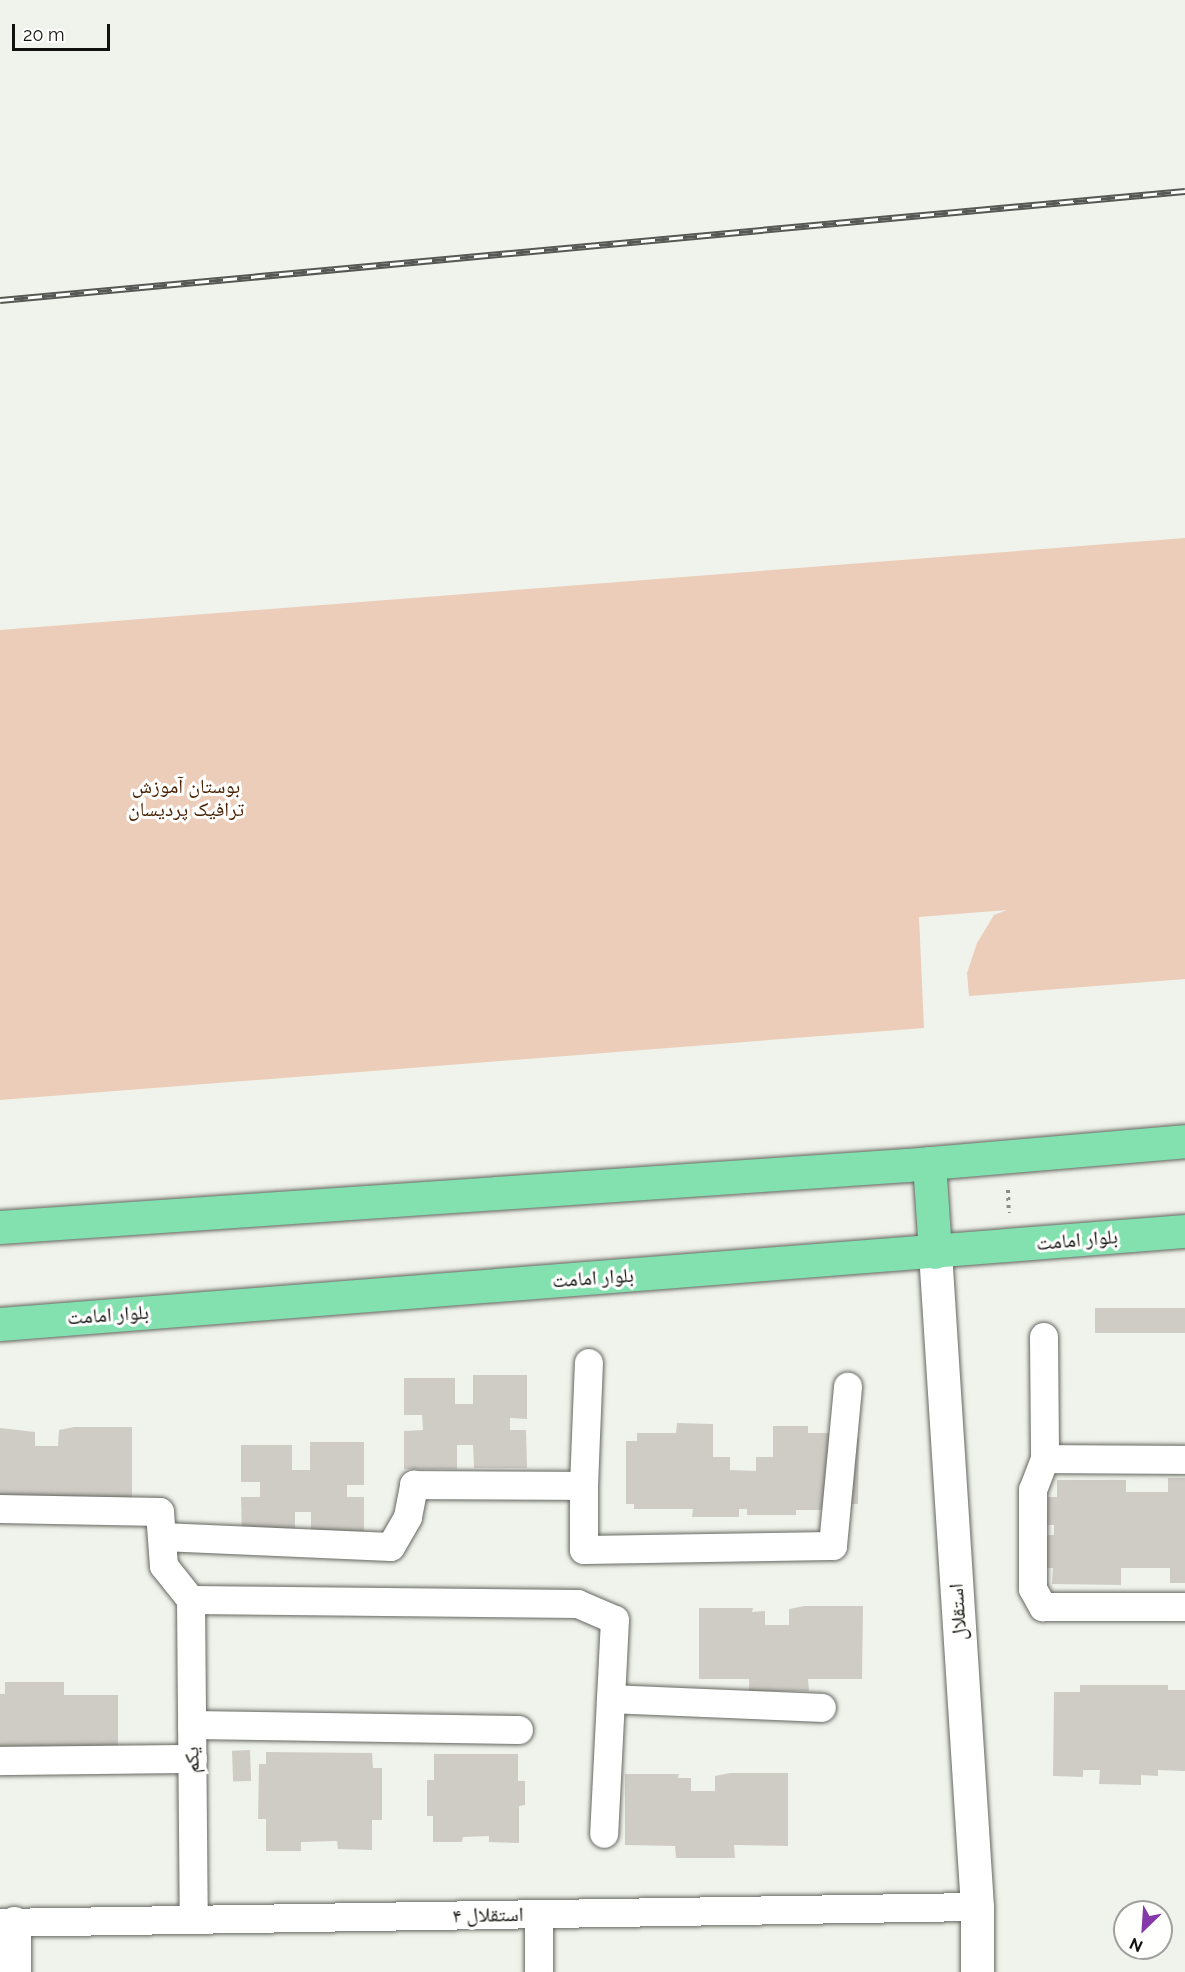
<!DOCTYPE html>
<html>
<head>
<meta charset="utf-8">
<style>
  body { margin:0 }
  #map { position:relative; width:1185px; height:1972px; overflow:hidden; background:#f0f3eb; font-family:Raleway,"Noto Naskh Arabic",sans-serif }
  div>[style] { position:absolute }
  .green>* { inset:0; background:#ebcdba }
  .building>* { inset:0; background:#cfccc6; transform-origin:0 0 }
  .path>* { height:4px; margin-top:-2px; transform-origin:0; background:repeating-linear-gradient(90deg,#8a8c87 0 3px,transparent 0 7.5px) }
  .roads { filter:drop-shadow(0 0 2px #656761) drop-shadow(0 0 2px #656761) }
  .minor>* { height:28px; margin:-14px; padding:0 14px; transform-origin:14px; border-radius:14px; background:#fff }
  .tertiary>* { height:33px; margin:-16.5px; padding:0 16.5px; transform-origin:16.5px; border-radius:16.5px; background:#fff }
  .secondary>* { height:33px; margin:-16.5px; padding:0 16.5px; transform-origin:16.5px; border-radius:16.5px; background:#fff }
  .primary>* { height:33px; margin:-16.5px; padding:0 16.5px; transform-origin:16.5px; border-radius:16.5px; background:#82e1af }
  .rail>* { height:7px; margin-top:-3.5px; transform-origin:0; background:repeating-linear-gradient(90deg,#fffffe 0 14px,#565853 0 28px); box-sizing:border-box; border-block:2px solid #565853 }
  span { translate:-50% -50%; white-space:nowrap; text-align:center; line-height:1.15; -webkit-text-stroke:6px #fffffe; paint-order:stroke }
  .park-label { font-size:20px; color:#461f00 }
  .street-label { font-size:20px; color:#11120f }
  .north { position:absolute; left:1113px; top:1900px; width:60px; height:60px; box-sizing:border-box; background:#fffffe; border:2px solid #a0a09e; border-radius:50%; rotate:205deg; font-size:16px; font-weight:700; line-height:24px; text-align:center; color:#11120f }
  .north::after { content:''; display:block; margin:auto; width:21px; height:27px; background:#8438aa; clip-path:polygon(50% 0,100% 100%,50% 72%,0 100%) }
  .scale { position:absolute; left:12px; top:24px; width:98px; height:27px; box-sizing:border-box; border:3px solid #11120f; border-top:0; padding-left:8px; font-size:18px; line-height:21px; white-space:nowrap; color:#11120f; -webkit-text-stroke:4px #fffffe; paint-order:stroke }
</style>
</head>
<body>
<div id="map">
  <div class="green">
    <div style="clip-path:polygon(1185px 538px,1185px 979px,969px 996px,967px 973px,977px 943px,994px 915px,1007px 910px,919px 917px,924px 1028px,0 1100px,0 630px)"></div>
  </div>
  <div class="building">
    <div style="left:1185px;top:1308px;width:25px;height:90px;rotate:90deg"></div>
    <div style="clip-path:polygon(473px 1375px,527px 1375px,527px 1419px,510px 1418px,510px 1430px,526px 1430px,527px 1468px,474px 1468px,473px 1445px,457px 1445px,457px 1469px,404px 1469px,404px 1431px,423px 1430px,422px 1415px,404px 1415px,404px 1378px,455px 1378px,455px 1404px,473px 1404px)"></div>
    <div style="clip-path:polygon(677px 1423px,713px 1424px,713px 1457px,730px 1457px,730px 1470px,756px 1471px,756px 1457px,773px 1457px,773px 1426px,808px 1426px,808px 1433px,850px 1433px,850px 1437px,859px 1437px,858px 1504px,852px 1504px,852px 1510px,796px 1510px,796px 1515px,747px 1515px,747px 1509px,739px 1509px,739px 1517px,692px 1517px,693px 1509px,634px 1509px,634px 1504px,626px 1504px,626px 1441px,637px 1441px,637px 1433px,676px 1433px)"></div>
    <div style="clip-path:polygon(74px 1427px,132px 1427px,132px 1500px,0 1500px,0 1428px,35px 1432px,35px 1446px,58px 1446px,59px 1430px)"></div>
    <div style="clip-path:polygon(310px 1442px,364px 1442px,364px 1485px,347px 1485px,347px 1497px,364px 1497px,364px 1535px,311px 1535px,311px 1512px,295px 1512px,295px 1536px,242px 1536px,241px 1497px,260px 1497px,260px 1482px,241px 1482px,241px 1445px,292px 1445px,292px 1470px,310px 1470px)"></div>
    <div style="clip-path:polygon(1168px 1478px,1185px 1478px,1185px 1583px,1170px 1583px,1170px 1568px,1121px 1568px,1121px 1585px,1052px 1584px,1053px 1568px,1045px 1568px,1045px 1535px,1054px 1535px,1054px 1525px,1047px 1525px,1048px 1497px,1057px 1497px,1057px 1480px,1126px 1480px,1126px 1492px,1168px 1492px)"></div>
    <div style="clip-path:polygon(804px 1606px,863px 1606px,862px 1679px,808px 1679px,809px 1691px,749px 1691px,749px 1679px,699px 1679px,699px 1608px,753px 1608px,752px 1612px,765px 1611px,765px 1625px,789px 1625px,789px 1609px)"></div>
    <div style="clip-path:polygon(5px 1682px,64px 1682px,64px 1695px,118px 1695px,118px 1768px,0 1765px,0 1694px,5px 1694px)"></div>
    <div style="clip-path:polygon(1080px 1685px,1168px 1685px,1168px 1690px,1185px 1690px,1185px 1771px,1158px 1770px,1158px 1776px,1141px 1775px,1141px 1785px,1099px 1784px,1100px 1770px,1083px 1770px,1083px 1777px,1053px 1776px,1054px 1692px,1080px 1692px)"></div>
    <div style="left:250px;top:1750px;width:31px;height:18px;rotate:88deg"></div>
    <div style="clip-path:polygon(266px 1752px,372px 1753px,373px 1768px,382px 1768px,382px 1820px,372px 1820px,372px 1850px,338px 1849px,337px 1841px,301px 1842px,301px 1851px,266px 1851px,266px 1819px,258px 1819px,259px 1764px,266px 1764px)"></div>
    <div style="clip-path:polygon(434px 1754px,518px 1754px,518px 1781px,525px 1781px,525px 1805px,519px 1806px,519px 1843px,489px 1842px,489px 1836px,463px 1837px,462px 1842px,433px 1842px,433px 1816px,427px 1816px,427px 1780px,434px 1780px)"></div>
    <div style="clip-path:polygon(730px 1773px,788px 1773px,788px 1846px,734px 1845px,735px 1858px,676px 1858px,675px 1846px,625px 1845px,625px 1774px,679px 1774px,678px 1778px,691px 1778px,691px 1791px,715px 1791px,715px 1776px)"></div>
  </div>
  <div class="path">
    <div style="left:1008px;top:1190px;width:23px;rotate:88deg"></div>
  </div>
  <div class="roads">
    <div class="minor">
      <div style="left:1044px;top:1337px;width:122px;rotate:89.5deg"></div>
      <div style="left:1045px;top:1459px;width:33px;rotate:111deg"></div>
      <div style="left:1033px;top:1490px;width:99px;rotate:90deg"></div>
      <div style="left:1033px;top:1589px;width:21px;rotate:61deg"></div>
      <div style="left:1043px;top:1607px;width:142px"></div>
      <div style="left:1045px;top:1459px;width:140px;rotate:0.4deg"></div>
      <div style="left:584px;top:1486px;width:123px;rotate:-87.7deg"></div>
      <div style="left:0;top:1509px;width:160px;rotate:1.1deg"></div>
      <div style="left:160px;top:1512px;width:54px;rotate:85.8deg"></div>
      <div style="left:164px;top:1566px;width:43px;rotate:51.5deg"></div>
      <div style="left:191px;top:1600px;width:387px;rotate:0.6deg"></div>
      <div style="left:578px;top:1604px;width:40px;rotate:23.4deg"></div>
      <div style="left:615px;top:1620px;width:214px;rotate:92.9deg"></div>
      <div style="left:162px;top:1537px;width:229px;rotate:2.5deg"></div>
      <div style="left:391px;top:1547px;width:34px;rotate:-60deg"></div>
      <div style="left:408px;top:1517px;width:33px;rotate:-79deg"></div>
      <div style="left:414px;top:1485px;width:170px;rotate:0.3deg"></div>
      <div style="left:584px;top:1486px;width:64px;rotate:90deg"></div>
      <div style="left:584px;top:1550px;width:249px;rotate:-0.9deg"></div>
      <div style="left:833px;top:1546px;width:160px;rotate:-84.6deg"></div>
      <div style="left:191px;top:1600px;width:320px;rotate:89.5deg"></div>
      <div style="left:611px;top:1699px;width:211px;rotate:2.4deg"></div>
      <div style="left:192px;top:1725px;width:327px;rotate:0.9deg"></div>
      <div style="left:0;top:1761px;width:193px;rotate:-0.6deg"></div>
      <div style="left:0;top:1923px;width:977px;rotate:-0.94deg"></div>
      <div style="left:539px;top:1972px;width:58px;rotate:-90deg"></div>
    </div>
    <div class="tertiary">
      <div style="left:14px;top:1923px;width:49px;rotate:90deg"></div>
    </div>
    <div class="secondary">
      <div style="left:935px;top:1252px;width:656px;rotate:86.33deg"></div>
      <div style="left:977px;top:1907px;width:65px;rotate:90deg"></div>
    </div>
    <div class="primary">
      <div style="left:929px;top:1163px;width:89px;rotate:86.1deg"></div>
      <div style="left:0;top:1227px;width:909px;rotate:-3.91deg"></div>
      <div style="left:907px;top:1165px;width:279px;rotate:-4.9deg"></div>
      <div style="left:0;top:1324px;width:1189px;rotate:-4.49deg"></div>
    </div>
  </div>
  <div class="rail">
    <div style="left:0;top:300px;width:1190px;rotate:-5.26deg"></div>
  </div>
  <div class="park-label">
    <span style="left:186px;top:798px">بوستان آموزش<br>ترافیک پردیسان</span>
  </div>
  <div class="street-label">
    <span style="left:1077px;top:1240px;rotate:-5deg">بلوار امامت</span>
    <span style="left:593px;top:1278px;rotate:-4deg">بلوار امامت</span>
    <span style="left:108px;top:1315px;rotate:-4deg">بلوار امامت</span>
    <span style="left:958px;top:1612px;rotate:-94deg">استقلال</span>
    <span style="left:192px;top:1760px;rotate:-91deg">یکم</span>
    <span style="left:488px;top:1915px;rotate:-1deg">استقلال ۴</span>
  </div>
  <div class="north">N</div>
  <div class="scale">20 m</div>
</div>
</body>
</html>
